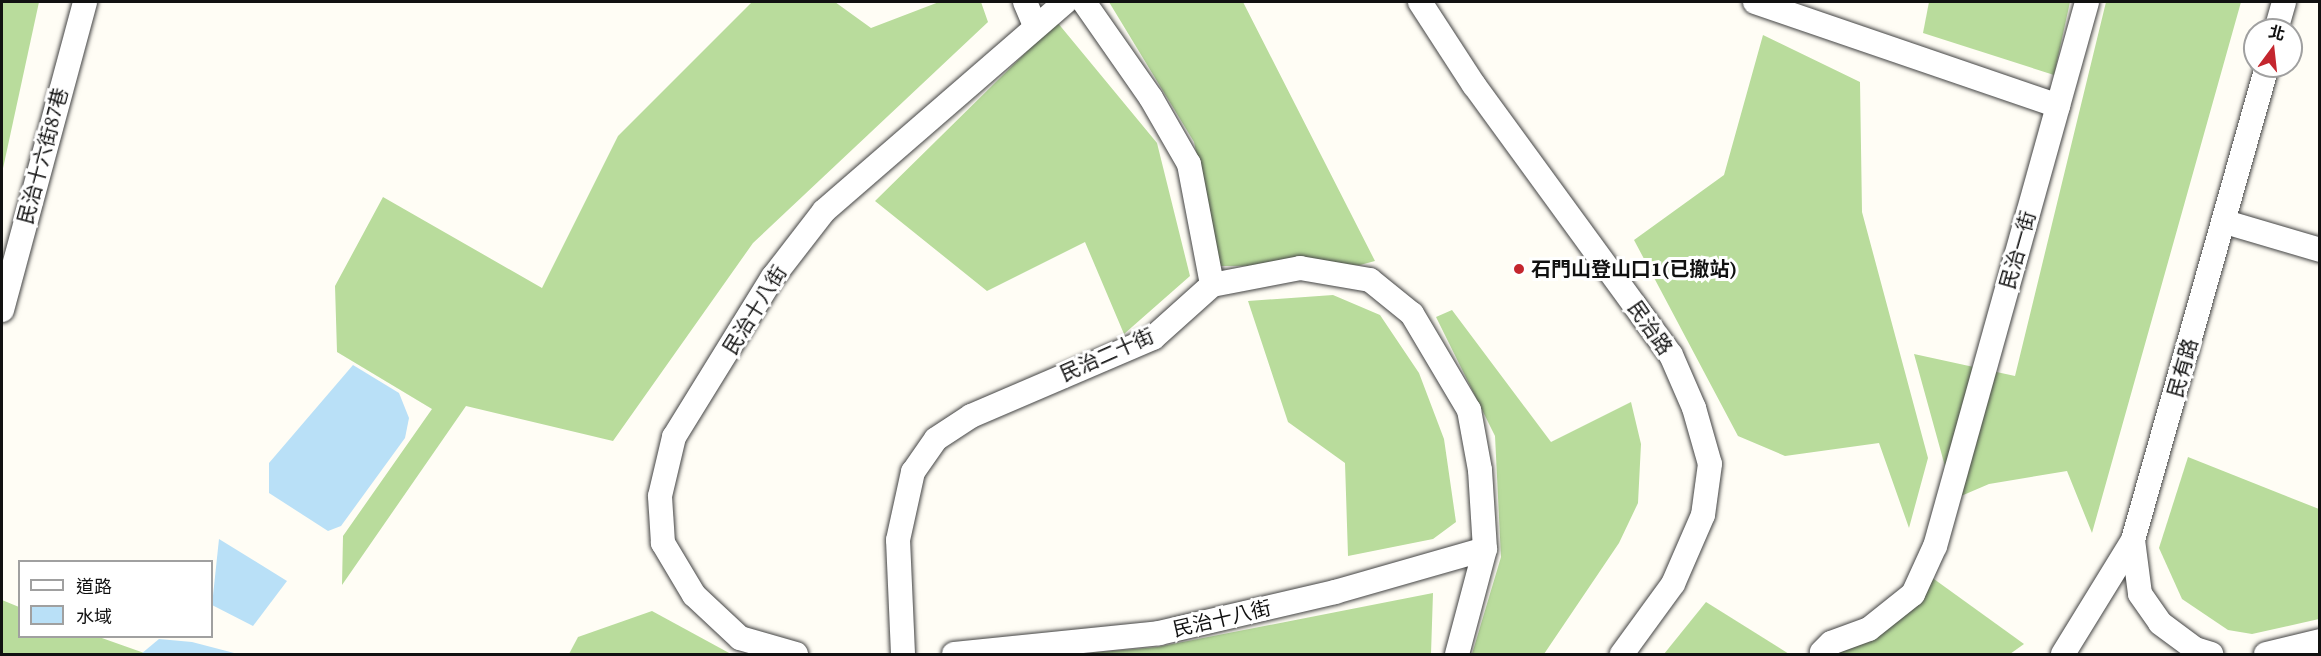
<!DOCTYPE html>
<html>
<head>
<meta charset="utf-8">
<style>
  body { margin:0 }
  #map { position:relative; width:2321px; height:656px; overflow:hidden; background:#fffdf5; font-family:"Source Serif 4","Noto Sans TC",serif }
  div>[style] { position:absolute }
  .forest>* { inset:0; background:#b9dc9c }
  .water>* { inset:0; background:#b9e0f7 }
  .roads { filter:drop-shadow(0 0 2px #444) drop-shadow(0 0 2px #444) }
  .street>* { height:24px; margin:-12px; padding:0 12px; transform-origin:12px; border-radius:12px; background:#fff }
  .dots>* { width:16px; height:16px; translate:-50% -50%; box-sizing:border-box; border:3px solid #fff; border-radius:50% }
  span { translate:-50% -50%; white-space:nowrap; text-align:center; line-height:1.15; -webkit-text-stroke:6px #fff; paint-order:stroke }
  .street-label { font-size:20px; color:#111 }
  .poi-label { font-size:20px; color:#111; font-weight:700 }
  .left { translate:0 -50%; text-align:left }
  .frame { position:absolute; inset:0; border:3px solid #111; pointer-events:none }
  .legend { position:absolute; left:18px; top:560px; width:195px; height:78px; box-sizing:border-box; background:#fff; border:2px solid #a0a0a0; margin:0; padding:8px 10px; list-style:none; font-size:18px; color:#111 }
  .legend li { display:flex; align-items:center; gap:12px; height:30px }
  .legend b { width:30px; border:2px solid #a0a0a0 }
  .north { position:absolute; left:2243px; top:18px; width:60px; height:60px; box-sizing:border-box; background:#fff; border:2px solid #a0a0a0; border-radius:50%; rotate:15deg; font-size:16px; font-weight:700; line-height:24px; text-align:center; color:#111 }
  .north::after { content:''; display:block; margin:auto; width:21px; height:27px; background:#c4262e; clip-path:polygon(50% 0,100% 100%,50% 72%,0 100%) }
</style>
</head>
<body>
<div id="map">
  <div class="forest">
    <div style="clip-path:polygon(2px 2px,39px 2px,2px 173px)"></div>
    <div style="clip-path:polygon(752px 2px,835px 2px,871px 28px,939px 2px,981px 2px,988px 22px,753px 243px,613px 441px,466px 406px,342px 585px,343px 536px,432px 409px,337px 352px,335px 286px,383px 197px,542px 288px,618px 136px)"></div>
    <div style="clip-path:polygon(1109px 2px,1243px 2px,1375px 261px,1360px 265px,1220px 266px,1194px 142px)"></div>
    <div style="clip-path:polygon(1929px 2px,2070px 2px,2054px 75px,1923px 33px)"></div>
    <div style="clip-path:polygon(2106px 2px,2241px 2px,2092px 533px,2067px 471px,1989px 484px,1954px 499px,1914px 354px,2015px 376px)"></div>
    <div style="clip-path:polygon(1057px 22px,1157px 143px,1190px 276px,1124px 334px,1085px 242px,987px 291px,875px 201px)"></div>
    <div style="clip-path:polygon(1763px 35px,1860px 82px,1862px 212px,1928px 458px,1909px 528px,1879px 443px,1785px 456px,1738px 436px,1634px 240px,1724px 175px)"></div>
    <div style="clip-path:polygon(1333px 295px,1380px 315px,1419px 373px,1444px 439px,1456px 522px,1433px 539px,1348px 556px,1345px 463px,1288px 422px,1248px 301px)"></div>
    <div style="clip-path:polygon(1452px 310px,1551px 442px,1631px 402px,1641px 444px,1638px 503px,1619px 543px,1544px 654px,1472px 654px,1501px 557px,1495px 436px,1436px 317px)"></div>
    <div style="clip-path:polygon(2188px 457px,2319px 509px,2319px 619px,2252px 634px,2228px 630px,2182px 599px,2159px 548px)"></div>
    <div style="clip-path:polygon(1927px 574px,2024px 644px,2010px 654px,1825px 654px)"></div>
    <div style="clip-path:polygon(1433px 593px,1431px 654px,1078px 654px,1157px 647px)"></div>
    <div style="clip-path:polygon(2px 600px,19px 607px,20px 636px,99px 637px,147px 654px,2px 654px)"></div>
    <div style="clip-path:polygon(1706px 602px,1789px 654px,1664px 654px)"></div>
    <div style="clip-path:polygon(652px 611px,731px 654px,569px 654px,578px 637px)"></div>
  </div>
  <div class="water">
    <div style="clip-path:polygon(353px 365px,399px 393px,409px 418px,405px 438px,341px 526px,328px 531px,269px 493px,269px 463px)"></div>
    <div style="clip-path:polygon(219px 539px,287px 581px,253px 626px,212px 605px)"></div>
    <div style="clip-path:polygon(159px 639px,192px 642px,238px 654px,141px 654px)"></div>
  </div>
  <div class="roads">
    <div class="street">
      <div style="left:1025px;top:2px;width:25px;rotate:67deg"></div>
      <div style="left:1084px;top:2px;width:117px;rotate:55.1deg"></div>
      <div style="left:1151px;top:98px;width:76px;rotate:60.1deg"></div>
      <div style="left:1189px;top:164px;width:123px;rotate:79.2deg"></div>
      <div style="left:1420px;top:2px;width:99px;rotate:57deg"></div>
      <div style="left:1474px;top:85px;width:334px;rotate:53.9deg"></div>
      <div style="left:1671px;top:355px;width:58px;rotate:66.5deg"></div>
      <div style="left:1694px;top:408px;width:58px;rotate:74.1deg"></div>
      <div style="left:1710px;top:464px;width:51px;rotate:97.8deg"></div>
      <div style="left:1703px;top:515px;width:75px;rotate:113.5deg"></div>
      <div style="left:1673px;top:584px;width:87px;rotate:126.1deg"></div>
      <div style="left:1755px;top:2px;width:320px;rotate:18.9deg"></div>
      <div style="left:2058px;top:106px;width:457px;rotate:105.6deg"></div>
      <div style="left:1935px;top:546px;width:53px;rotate:114.6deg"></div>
      <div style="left:1913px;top:594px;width:56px;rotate:141.5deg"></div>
      <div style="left:1869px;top:629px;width:40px;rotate:159.8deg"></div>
      <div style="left:1831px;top:643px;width:13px;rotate:135deg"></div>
      <div style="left:2276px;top:30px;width:29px;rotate:-74deg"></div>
      <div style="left:2058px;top:106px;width:108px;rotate:-74.4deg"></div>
      <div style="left:2225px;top:222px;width:99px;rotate:16.4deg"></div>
      <div style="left:2px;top:310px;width:319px;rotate:-74.9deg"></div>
      <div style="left:2133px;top:540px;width:54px;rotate:82.6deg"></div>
      <div style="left:2140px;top:594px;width:35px;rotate:55deg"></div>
      <div style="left:2160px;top:623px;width:44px;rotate:36.6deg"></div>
      <div style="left:2195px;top:649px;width:17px;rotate:17deg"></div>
      <div style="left:796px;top:654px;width:58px;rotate:-164.1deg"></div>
      <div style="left:740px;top:638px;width:63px;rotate:-136.9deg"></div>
      <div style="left:694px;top:595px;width:61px;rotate:-120.8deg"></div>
      <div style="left:663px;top:543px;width:47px;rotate:-93.7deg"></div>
      <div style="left:660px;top:496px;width:61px;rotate:-76.7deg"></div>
      <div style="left:674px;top:437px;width:188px;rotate:-58.3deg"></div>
      <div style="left:773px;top:277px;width:83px;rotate:-52.3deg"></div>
      <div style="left:824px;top:211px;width:319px;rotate:-40.9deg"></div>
      <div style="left:903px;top:654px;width:114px;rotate:-92.5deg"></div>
      <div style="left:898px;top:540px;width:70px;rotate:-77.6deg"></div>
      <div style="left:913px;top:472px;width:40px;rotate:-55.1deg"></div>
      <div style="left:936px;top:439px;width:42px;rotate:-33.3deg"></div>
      <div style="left:971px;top:416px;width:198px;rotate:-23.2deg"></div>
      <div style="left:1153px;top:338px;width:79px;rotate:-41.9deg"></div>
      <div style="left:1212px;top:285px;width:90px;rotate:-10.9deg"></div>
      <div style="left:1300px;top:268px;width:71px;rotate:9.7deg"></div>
      <div style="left:1370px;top:280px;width:54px;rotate:39deg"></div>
      <div style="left:1412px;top:314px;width:112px;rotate:59.3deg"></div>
      <div style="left:1469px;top:410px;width:61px;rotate:79.6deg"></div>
      <div style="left:1480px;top:470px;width:79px;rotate:86.4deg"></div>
      <div style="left:1485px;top:549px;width:109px;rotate:104.9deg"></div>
      <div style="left:954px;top:654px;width:206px;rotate:-5.8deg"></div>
      <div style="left:1159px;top:633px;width:181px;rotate:-13.1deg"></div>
      <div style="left:1335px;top:592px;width:156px;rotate:-16deg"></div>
      <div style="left:2063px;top:654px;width:134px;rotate:-58.4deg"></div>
      <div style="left:2133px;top:540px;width:493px;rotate:-74.2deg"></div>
      <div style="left:2266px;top:654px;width:56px;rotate:-13.5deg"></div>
    </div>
  </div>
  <div class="dots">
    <div style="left:1519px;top:269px;background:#c4262e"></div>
  </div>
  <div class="street-label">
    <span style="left:43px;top:156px;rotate:-75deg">民治十六街87巷</span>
    <span style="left:2018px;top:250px;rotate:-74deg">民治一街</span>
    <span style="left:755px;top:310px;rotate:-58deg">民治十八街</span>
    <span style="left:1650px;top:328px;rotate:55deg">民治路</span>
    <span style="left:1107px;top:355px;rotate:-24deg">民治二十街</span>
    <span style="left:2183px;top:368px;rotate:-74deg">民有路</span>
    <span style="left:1222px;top:619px;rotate:-13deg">民治十八街</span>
  </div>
  <div class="poi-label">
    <span class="left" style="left:1531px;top:269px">石門山登山口1(已撤站)</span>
  </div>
  <div class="frame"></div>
  <ul class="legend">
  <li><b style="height:8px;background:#fff"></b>道路</li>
  <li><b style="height:16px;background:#b9e0f7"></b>水域</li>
  </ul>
  <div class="north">北</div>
</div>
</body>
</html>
